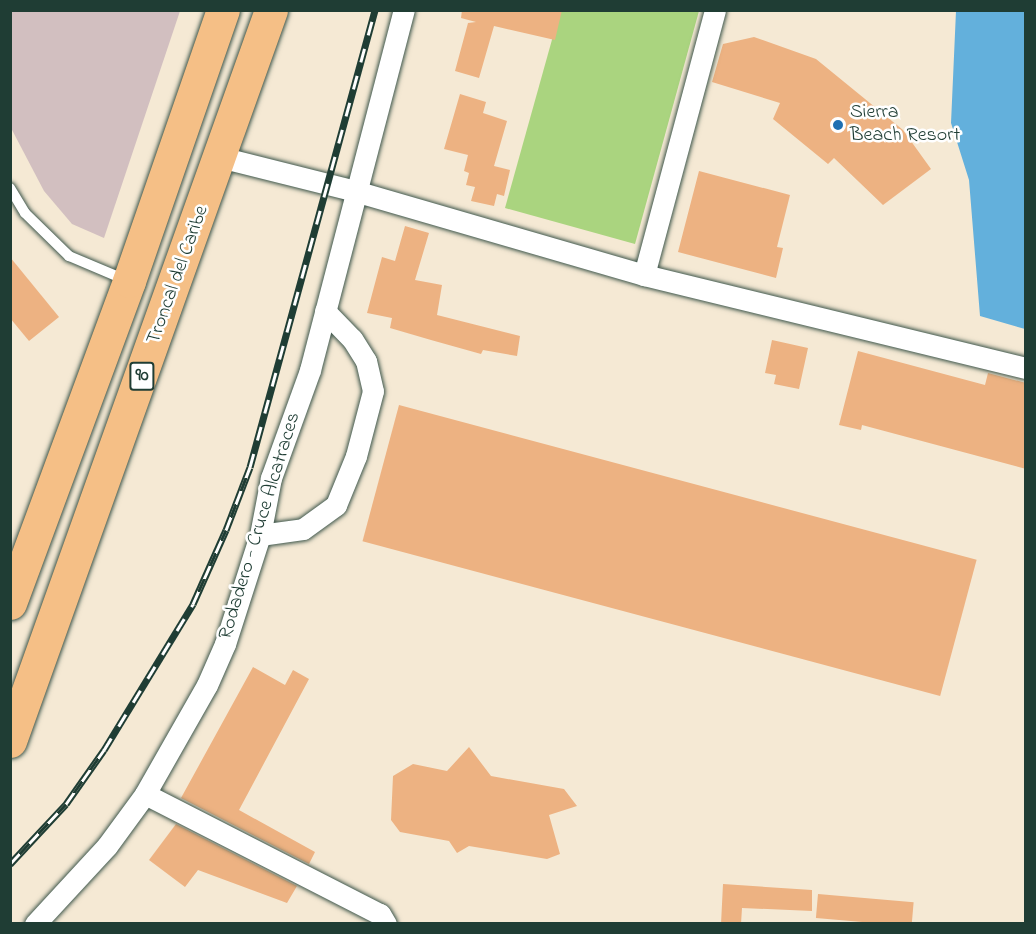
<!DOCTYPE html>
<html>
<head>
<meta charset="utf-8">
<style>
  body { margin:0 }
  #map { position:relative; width:1036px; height:934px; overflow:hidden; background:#f5e9d4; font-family:"Indie Flower",sans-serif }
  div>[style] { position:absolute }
  .industrial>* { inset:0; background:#d2bfc0 }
  .green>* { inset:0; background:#aad47f }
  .water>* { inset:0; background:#63b0dc }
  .building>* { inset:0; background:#edb282; transform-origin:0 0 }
  .roads { filter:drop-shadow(0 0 2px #3f574c) drop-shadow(0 0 2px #3f574c) }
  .lane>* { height:10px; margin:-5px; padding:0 5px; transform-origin:5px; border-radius:5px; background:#fff }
  .street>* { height:21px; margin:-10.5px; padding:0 10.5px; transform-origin:10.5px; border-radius:10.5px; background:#fff }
  .highway>* { height:33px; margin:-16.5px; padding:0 16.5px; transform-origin:16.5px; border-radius:16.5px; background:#f5bf86 }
  .rail>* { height:7px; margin-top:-3.5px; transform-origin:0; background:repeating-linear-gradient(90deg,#fff 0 14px,#1f3d34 0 28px); box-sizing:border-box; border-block:2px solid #1f3d34 }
  .dots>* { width:16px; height:16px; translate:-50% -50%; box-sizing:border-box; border:3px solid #fff; border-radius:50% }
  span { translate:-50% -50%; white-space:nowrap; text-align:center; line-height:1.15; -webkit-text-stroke:5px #fff; paint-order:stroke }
  .shield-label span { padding:2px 4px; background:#fff; border:2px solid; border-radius:4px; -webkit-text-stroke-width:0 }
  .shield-label { font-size:18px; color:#1f3d34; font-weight:700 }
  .poi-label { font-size:20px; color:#1f3d34 }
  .left { translate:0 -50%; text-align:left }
  .street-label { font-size:20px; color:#1f3d34 }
  .frame { position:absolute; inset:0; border:12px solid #1f3d34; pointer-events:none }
</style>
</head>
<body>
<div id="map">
  <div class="industrial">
    <div style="clip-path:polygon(10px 11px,180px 11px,104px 238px,72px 224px,44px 191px,11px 128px)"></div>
  </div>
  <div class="green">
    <div style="clip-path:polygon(560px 11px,699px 11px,635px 244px,505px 208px)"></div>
  </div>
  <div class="water">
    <div style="clip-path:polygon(956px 11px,1025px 11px,1025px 329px,980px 316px,969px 180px,951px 123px)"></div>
  </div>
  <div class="building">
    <div style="clip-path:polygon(462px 10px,562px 10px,555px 40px,494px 26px,479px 78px,455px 71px,468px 23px,476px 22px,461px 18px)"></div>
    <div style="clip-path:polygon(754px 37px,816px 59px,903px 130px,931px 169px,883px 205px,834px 158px,828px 164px,773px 119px,780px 103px,712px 82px,723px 44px)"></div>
    <div style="clip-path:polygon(460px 94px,486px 102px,483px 113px,507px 121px,494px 166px,510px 170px,504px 196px,497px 194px,494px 206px,471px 201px,475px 187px,466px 185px,469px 173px,464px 171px,468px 155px,444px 149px)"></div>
    <div style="clip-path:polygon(699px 171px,790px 195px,777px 247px,783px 248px,776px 278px,678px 252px)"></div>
    <div style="clip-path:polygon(405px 226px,429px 233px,415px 280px,442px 285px,437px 315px,520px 336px,517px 356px,483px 350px,481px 354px,431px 340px,390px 328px,392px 318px,367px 313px,382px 257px,395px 261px)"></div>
    <div style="clip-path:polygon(10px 257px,59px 317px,29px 341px,10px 318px)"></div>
    <div style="clip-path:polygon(772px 340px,808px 348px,799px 389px,774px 384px,776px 375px,765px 373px)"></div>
    <div style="clip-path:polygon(858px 351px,985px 385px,988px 373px,1026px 383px,1026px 469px,862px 425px,861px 430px,839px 425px)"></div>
    <div style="left:399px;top:405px;width:598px;height:141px;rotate:15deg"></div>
    <div style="clip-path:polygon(253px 667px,285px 685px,293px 670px,309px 679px,239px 810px,315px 852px,309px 864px,181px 798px)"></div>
    <div style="clip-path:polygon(469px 747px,491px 776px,564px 789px,577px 806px,549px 815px,560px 854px,547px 859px,469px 846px,457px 853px,449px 841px,400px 832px,391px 820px,393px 776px,413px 764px,447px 771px)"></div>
    <div style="clip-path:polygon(176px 824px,297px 886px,287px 903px,198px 870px,185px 887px,149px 860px)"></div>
    <div style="clip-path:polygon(723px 884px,812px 890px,812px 911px,742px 908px,741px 924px,721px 924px)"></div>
    <div style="left:818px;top:894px;width:96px;height:24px;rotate:5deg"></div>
  </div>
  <div class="roads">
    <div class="lane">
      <div style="left:10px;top:188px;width:29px;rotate:59deg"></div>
      <div style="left:25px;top:213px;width:62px;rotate:44.3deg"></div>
      <div style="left:69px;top:256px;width:62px;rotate:22.8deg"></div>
    </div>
    <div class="street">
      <div style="left:220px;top:157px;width:139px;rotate:14.1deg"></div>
      <div style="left:355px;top:191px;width:301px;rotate:16.2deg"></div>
      <div style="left:644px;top:275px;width:393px;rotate:13.7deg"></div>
      <div style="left:644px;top:275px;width:274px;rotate:-75deg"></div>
      <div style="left:260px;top:535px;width:43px;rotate:-7.9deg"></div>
      <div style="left:303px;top:529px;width:41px;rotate:-36deg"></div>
      <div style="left:336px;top:505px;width:53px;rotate:-67.8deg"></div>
      <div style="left:356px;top:456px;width:67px;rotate:-75.3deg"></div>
      <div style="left:373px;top:391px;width:31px;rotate:-103deg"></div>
      <div style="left:366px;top:361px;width:26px;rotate:-122deg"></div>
      <div style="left:352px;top:339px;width:39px;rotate:-134deg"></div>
      <div style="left:145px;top:794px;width:264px;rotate:27.1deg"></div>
      <div style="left:380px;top:914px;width:12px;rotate:59deg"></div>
      <div style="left:35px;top:924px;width:106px;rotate:-47.3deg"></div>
      <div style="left:107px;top:846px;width:64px;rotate:-53.8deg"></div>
      <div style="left:145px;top:794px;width:125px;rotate:-60.4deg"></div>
      <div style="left:207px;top:685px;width:45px;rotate:-66.3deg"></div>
      <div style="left:225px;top:644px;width:114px;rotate:-72.2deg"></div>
      <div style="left:260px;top:535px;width:58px;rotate:-79.1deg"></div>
      <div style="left:271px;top:478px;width:115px;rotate:-70.1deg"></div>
      <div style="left:310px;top:370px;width:372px;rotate:-75.4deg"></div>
    </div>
    <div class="highway">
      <div style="left:10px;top:603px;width:343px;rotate:-69.7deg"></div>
      <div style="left:129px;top:281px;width:287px;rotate:-70.9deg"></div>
      <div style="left:10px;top:741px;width:776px;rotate:-70.35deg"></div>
    </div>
  </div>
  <div class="rail">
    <div style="left:10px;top:864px;width:82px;rotate:-47deg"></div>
    <div style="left:66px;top:804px;width:66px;rotate:-54.9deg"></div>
    <div style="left:104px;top:750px;width:171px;rotate:-58.6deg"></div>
    <div style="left:193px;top:604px;width:81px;rotate:-66deg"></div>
    <div style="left:226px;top:530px;width:67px;rotate:-69.1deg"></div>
    <div style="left:250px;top:467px;width:474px;rotate:-74.7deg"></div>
  </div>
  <div class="dots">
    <div style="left:838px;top:125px;background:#1f6fb2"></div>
  </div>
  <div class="shield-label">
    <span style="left:142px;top:376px">90</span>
  </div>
  <div class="poi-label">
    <span class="left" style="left:850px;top:124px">Sierra<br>Beach Resort</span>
  </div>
  <div class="street-label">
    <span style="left:178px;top:275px;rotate:-70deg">Troncal del Caribe</span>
    <span style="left:260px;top:526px;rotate:-73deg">Rodadero - Cruce Alcatraces</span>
  </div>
  <div class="frame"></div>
</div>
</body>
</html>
